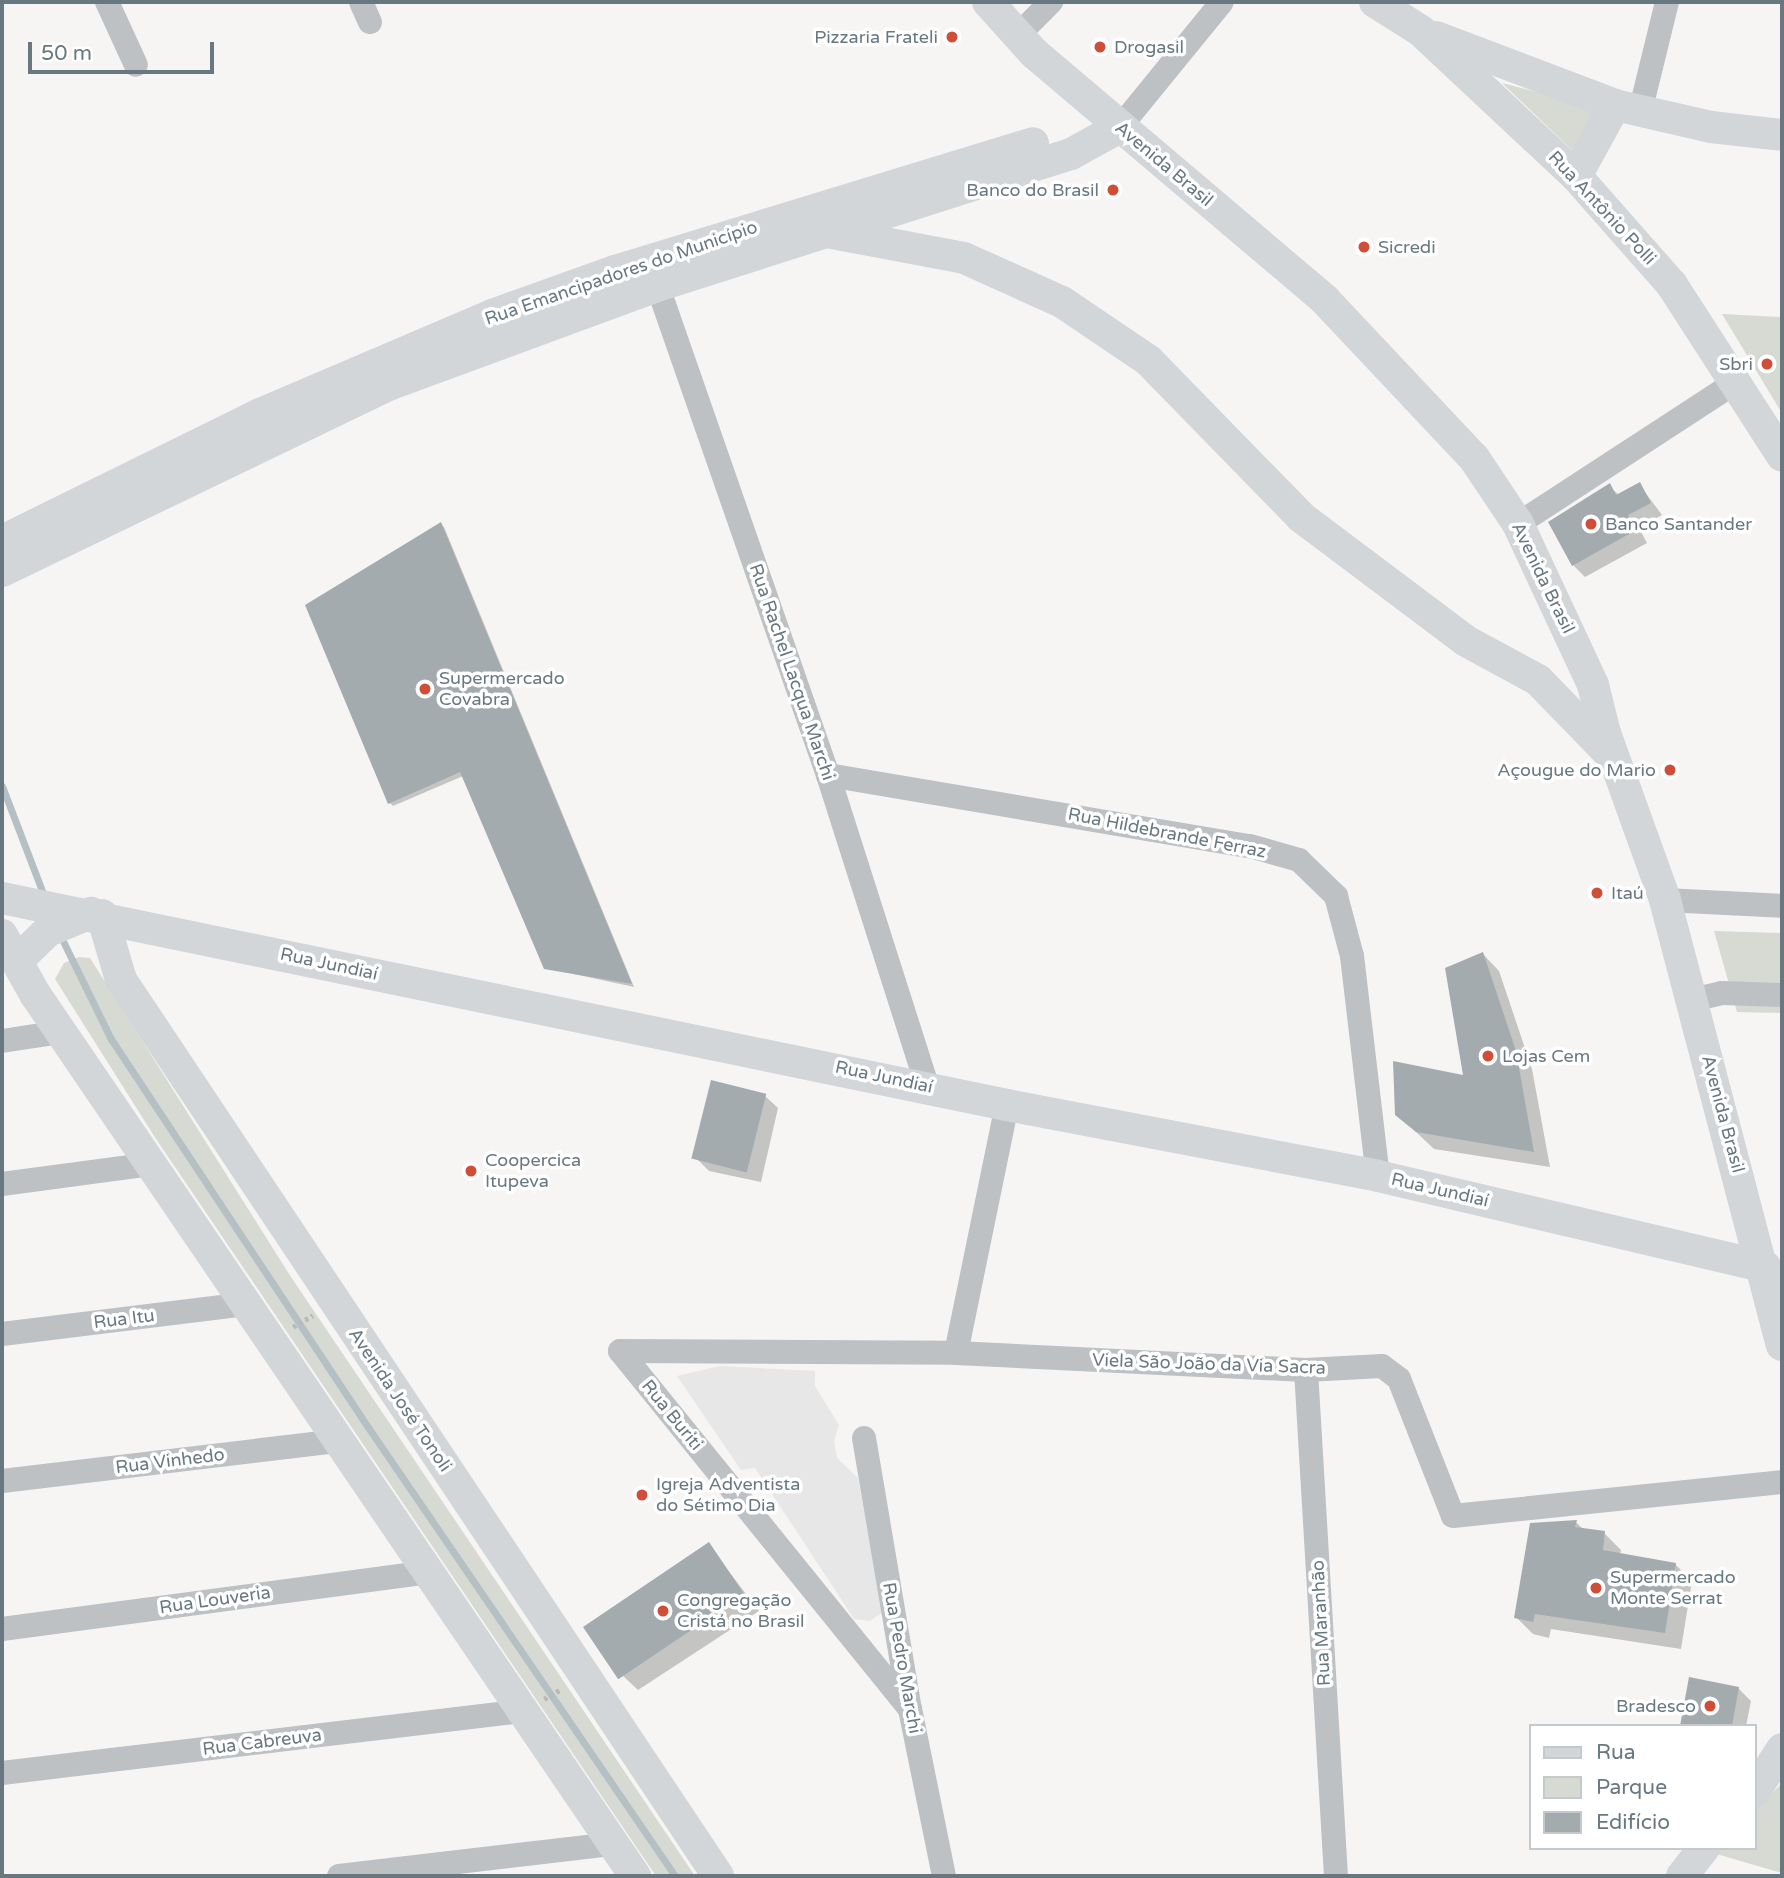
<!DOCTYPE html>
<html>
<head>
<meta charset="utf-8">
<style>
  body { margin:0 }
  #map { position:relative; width:1784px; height:1878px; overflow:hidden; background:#f6f5f3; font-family:"Varela Round",sans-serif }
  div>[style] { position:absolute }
  .built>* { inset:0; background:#e6e7e6 }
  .green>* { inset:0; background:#d6dad2 }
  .shadow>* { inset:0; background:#0003 }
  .stream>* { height:7px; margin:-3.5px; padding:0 3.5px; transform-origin:3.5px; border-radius:3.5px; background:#b4c0c3 }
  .building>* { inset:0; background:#a3abaf; transform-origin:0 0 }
  .path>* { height:4.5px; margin-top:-2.25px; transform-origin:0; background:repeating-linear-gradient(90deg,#b7babc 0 3.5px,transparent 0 7px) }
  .minor>* { height:24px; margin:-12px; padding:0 12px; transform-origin:12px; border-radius:12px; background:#bdc1c4 }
  .major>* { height:32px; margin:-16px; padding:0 16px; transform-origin:16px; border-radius:16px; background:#d2d6d9 }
  .dots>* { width:19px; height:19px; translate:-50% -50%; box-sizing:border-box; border:4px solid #fff; border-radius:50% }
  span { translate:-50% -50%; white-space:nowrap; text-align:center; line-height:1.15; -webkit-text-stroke:7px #fff; paint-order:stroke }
  .poi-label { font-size:18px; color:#687880 }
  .right { translate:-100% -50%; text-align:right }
  .left { translate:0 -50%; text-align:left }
  .street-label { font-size:18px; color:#687880 }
  .frame { position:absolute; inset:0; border:4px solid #687880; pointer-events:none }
  .legend { position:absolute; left:1529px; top:1724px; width:228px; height:126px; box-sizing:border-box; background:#fff; border:2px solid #c3c9cc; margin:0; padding:9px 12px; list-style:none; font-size:21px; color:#687880 }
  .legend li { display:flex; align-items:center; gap:14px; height:35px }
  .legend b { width:35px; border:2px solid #c3c9cc }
  .scale { position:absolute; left:28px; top:42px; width:186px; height:32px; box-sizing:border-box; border:4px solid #687880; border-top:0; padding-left:9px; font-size:21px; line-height:24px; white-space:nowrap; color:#687880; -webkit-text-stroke:5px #fff; paint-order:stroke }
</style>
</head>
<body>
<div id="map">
  <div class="built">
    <div style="clip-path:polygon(720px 1366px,815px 1371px,815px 1386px,839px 1425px,834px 1441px,837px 1458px,858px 1478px,883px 1612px,870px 1621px,854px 1619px,755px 1468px,741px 1470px,677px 1376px)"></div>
  </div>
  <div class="green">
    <div style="clip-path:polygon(1502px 83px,1599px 108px,1576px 154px)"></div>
    <div style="clip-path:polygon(1722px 314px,1782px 317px,1782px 414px,1780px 410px)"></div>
    <div style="clip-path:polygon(1714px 931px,1782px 933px,1782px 1013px,1737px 1012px)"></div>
    <div style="clip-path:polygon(79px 957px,90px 958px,291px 1277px,695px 1876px,656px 1876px,156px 1139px,55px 979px,64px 963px)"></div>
    <div style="clip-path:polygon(1782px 1783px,1782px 1873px,1713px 1853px,1718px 1848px,1754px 1848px,1754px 1811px)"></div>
  </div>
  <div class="shadow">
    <div style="clip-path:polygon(1639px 484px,1662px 515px,1639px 528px,1647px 543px,1585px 577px,1573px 565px,1609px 486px,1619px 495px)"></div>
    <div style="clip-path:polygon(441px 524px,444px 527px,634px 987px,546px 968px,463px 776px,393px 806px,390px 803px)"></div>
    <div style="clip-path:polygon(1483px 954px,1499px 971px,1532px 1069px,1550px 1167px,1434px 1149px,1397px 1114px,1465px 1077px)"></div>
    <div style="clip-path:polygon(765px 1096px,778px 1108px,761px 1182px,709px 1171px,697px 1159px)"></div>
    <div style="clip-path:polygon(1576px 1522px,1584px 1530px,1604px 1533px,1621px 1550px,1620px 1555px,1675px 1564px,1692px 1581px,1681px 1649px,1551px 1629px,1549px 1638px,1533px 1634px,1516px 1617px)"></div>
    <div style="clip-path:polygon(708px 1544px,759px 1611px,638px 1690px,621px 1674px)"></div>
    <div style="clip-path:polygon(1738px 1688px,1751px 1701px,1746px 1726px,1682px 1726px)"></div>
  </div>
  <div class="stream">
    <div style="left:2px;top:786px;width:118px;rotate:69.1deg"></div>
    <div style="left:59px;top:933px;width:118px;rotate:63.9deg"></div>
    <div style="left:111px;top:1039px;width:453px;rotate:56.5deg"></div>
    <div style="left:361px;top:1417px;width:556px;rotate:55.62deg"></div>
  </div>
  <div class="building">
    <div style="clip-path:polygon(1640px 482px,1651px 503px,1628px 515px,1636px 530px,1572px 566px,1548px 522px,1610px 483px,1616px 495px)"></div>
    <div style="clip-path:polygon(441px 522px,632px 984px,544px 969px,460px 772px,388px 804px,305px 605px)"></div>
    <div style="clip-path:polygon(1483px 952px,1516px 1051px,1534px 1152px,1416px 1132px,1395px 1115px,1393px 1061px,1463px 1075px,1445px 968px)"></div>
    <div style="left:711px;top:1080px;width:57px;height:81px;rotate:14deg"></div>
    <div style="clip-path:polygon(1577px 1520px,1575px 1527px,1605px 1531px,1603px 1550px,1676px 1563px,1665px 1633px,1535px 1614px,1533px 1622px,1514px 1618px,1530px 1523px)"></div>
    <div style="left:709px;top:1542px;width:63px;height:152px;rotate:56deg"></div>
    <div style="clip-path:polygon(1689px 1677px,1739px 1687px,1732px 1726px,1680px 1726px)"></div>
  </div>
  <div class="path">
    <div style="left:293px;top:1327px;width:23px;rotate:-31deg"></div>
    <div style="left:544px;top:1699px;width:20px;rotate:-30deg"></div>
  </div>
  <div class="minor">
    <div style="left:107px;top:2px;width:69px;rotate:65.3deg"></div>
    <div style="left:361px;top:2px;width:22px;rotate:66deg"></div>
    <div style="left:1018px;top:35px;width:47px;rotate:-45deg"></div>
    <div style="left:1640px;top:112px;width:113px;rotate:-76.2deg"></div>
    <div style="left:1120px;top:127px;width:161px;rotate:-50.8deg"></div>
    <div style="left:652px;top:270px;width:535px;rotate:70.79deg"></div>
    <div style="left:828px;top:775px;width:325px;rotate:72.3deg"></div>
    <div style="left:1518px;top:524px;width:258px;rotate:-33.1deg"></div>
    <div style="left:828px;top:775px;width:428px;rotate:9.6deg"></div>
    <div style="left:1250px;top:846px;width:51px;rotate:15.9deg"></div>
    <div style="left:1299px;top:860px;width:52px;rotate:44.2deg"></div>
    <div style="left:1336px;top:896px;width:62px;rotate:75.1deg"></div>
    <div style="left:1352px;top:956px;width:222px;rotate:83.3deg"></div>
    <div style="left:1665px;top:900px;width:117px;rotate:2.9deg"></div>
    <div style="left:1692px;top:1000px;width:31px;rotate:-13deg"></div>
    <div style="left:1722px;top:993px;width:60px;rotate:1.9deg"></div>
    <div style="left:2px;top:1041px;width:60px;rotate:-8.7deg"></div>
    <div style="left:2px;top:1184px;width:150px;rotate:-7.6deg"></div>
    <div style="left:2px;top:1334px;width:246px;rotate:-7deg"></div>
    <div style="left:620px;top:1351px;width:336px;rotate:0.3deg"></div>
    <div style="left:956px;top:1353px;width:350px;rotate:2.8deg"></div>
    <div style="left:1306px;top:1370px;width:76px;rotate:-3deg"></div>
    <div style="left:1382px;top:1366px;width:21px;rotate:37deg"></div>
    <div style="left:1399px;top:1379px;width:147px;rotate:68.5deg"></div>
    <div style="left:1453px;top:1516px;width:331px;rotate:-5.9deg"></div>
    <div style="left:620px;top:1351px;width:461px;rotate:51deg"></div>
    <div style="left:956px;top:1353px;width:253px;rotate:-78.4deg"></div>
    <div style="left:1306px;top:1370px;width:507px;rotate:86.61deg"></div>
    <div style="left:864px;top:1438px;width:275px;rotate:80.4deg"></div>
    <div style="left:910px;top:1709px;width:170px;rotate:78.5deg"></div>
    <div style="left:2px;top:1481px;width:339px;rotate:-6.8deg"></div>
    <div style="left:2px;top:1629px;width:431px;rotate:-7.6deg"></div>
    <div style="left:2px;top:1773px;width:525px;rotate:-6.79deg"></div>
    <div style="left:339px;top:1876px;width:276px;rotate:-6.7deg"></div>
  </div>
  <div class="major">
    <div style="left:988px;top:2px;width:69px;rotate:48deg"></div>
    <div style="left:1034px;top:53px;width:382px;rotate:40.3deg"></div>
    <div style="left:1325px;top:300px;width:217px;rotate:46.7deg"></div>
    <div style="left:1474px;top:458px;width:79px;rotate:56.3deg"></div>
    <div style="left:1518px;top:524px;width:178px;rotate:65deg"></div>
    <div style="left:1593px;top:685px;width:49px;rotate:76deg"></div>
    <div style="left:1605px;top:733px;width:177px;rotate:70.2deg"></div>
    <div style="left:1665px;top:900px;width:460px;rotate:75.3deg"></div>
    <div style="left:1375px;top:2px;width:54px;rotate:32.2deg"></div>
    <div style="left:1421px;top:31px;width:212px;rotate:43.1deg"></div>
    <div style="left:1576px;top:176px;width:145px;rotate:48.6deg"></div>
    <div style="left:1672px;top:285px;width:203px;rotate:57.2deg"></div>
    <div style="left:1436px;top:37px;width:191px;rotate:20.8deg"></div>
    <div style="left:1615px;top:105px;width:98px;rotate:12.9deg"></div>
    <div style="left:1711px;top:127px;width:71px;rotate:6.4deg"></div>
    <div style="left:1576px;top:176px;width:81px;rotate:-61.2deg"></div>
    <div style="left:832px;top:233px;width:134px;rotate:10.7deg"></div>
    <div style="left:964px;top:258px;width:107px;rotate:24.2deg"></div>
    <div style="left:1062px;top:302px;width:105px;rotate:34.1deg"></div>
    <div style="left:1149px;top:361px;width:218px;rotate:45.7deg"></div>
    <div style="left:1301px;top:517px;width:206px;rotate:36.9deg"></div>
    <div style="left:1466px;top:641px;width:82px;rotate:28.4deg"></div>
    <div style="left:1538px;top:680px;width:99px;rotate:45.8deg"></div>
    <div style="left:2px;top:541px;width:288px;rotate:-26.2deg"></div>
    <div style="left:260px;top:414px;width:252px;rotate:-23.1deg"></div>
    <div style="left:492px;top:315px;width:131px;rotate:-19.7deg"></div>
    <div style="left:615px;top:271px;width:437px;rotate:-17deg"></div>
    <div style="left:2px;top:571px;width:432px;rotate:-25.7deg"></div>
    <div style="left:391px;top:384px;width:283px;rotate:-20.2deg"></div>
    <div style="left:657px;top:286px;width:435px;rotate:-17.7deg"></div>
    <div style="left:1071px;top:154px;width:56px;rotate:-28.9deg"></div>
    <div style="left:2px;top:898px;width:1026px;rotate:11.64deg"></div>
    <div style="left:1007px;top:1105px;width:378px;rotate:10.8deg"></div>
    <div style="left:1378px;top:1176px;width:398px;rotate:13.2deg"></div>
    <div style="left:102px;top:915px;width:68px;rotate:73.7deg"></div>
    <div style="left:121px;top:980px;width:1077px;rotate:56.32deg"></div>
    <div style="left:2px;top:935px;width:68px;rotate:60.8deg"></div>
    <div style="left:35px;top:994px;width:1067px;rotate:55.77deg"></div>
    <div style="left:17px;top:961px;width:43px;rotate:-44.1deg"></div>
    <div style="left:48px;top:931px;width:47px;rotate:-22.7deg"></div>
    <div style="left:1754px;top:1792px;width:51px;rotate:-56.9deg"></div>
    <div style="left:1682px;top:1876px;width:36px;rotate:-52deg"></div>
  </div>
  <div class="dots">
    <div style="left:952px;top:37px;background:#d04e38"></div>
    <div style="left:1100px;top:47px;background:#d04e38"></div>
    <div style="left:1113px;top:190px;background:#d04e38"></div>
    <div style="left:1364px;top:247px;background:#d04e38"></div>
    <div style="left:1767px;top:364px;background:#d04e38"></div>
    <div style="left:1591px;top:524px;background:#d04e38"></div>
    <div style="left:425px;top:689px;background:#d04e38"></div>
    <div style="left:1670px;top:770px;background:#d04e38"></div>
    <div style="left:1597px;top:893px;background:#d04e38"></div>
    <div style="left:1488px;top:1056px;background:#d04e38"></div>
    <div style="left:471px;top:1171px;background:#d04e38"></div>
    <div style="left:642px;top:1495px;background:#d04e38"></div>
    <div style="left:1596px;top:1588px;background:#d04e38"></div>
    <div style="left:663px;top:1611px;background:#d04e38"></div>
    <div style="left:1710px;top:1706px;background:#d04e38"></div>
  </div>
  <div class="poi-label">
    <span class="right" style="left:938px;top:37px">Pizzaria Frateli</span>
    <span class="left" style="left:1114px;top:47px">Drogasil</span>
    <span class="right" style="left:1099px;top:190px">Banco do Brasil</span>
    <span class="left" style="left:1378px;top:247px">Sicredi</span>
    <span class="right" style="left:1753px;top:364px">Sbri</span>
    <span class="left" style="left:1605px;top:524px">Banco Santander</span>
    <span class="left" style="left:439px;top:689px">Supermercado<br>Covabra</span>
    <span class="right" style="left:1656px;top:770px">Açougue do Mario</span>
    <span class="left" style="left:1611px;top:893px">Itaú</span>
    <span class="left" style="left:1502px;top:1056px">Lojas Cem</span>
    <span class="left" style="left:485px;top:1171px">Coopercica<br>Itupeva</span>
    <span class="left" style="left:656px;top:1495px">Igreja Adventista<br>do Sétimo Dia</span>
    <span class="left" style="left:1610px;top:1588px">Supermercado<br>Monte Serrat</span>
    <span class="left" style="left:677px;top:1611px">Congregação<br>Cristá no Brasil</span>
    <span class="right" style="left:1696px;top:1706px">Bradesco</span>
  </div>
  <div class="street-label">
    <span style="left:1164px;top:164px;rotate:40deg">Avenida Brasil</span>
    <span style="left:1602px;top:208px;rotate:47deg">Rua Antônio Polli</span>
    <span style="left:621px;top:273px;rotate:-19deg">Rua Emancipadores do Município</span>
    <span style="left:1543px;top:578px;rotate:64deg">Avenida Brasil</span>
    <span style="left:792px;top:672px;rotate:71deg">Rua Rachel Lacqua Marchi</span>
    <span style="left:1167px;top:833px;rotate:11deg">Rua Hildebrande Ferraz</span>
    <span style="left:329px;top:964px;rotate:12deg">Rua Jundiaí</span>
    <span style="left:884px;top:1077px;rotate:12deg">Rua Jundiaí</span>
    <span style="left:1723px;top:1114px;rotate:75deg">Avenida Brasil</span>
    <span style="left:1440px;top:1190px;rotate:13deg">Rua Jundiaí</span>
    <span style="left:124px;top:1319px;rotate:-7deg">Rua Itu</span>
    <span style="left:1209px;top:1364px;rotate:2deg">Viela São João da Via Sacra</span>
    <span style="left:400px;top:1400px;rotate:56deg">Avenida José Tonoli</span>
    <span style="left:672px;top:1415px;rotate:51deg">Rua Buriti</span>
    <span style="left:170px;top:1461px;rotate:-7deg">Rua Vinhedo</span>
    <span style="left:215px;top:1600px;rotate:-8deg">Rua Louveria</span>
    <span style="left:1321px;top:1623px;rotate:-93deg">Rua Maranhão</span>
    <span style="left:902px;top:1658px;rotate:80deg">Rua Pedro Marchi</span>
    <span style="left:262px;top:1742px;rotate:-7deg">Rua Cabreuva</span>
  </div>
  <div class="frame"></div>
  <ul class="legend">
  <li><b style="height:9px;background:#d2d6d9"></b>Rua</li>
  <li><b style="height:19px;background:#d6dad2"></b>Parque</li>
  <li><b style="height:19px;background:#a3abaf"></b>Edifício</li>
  </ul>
  <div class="scale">50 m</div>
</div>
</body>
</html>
